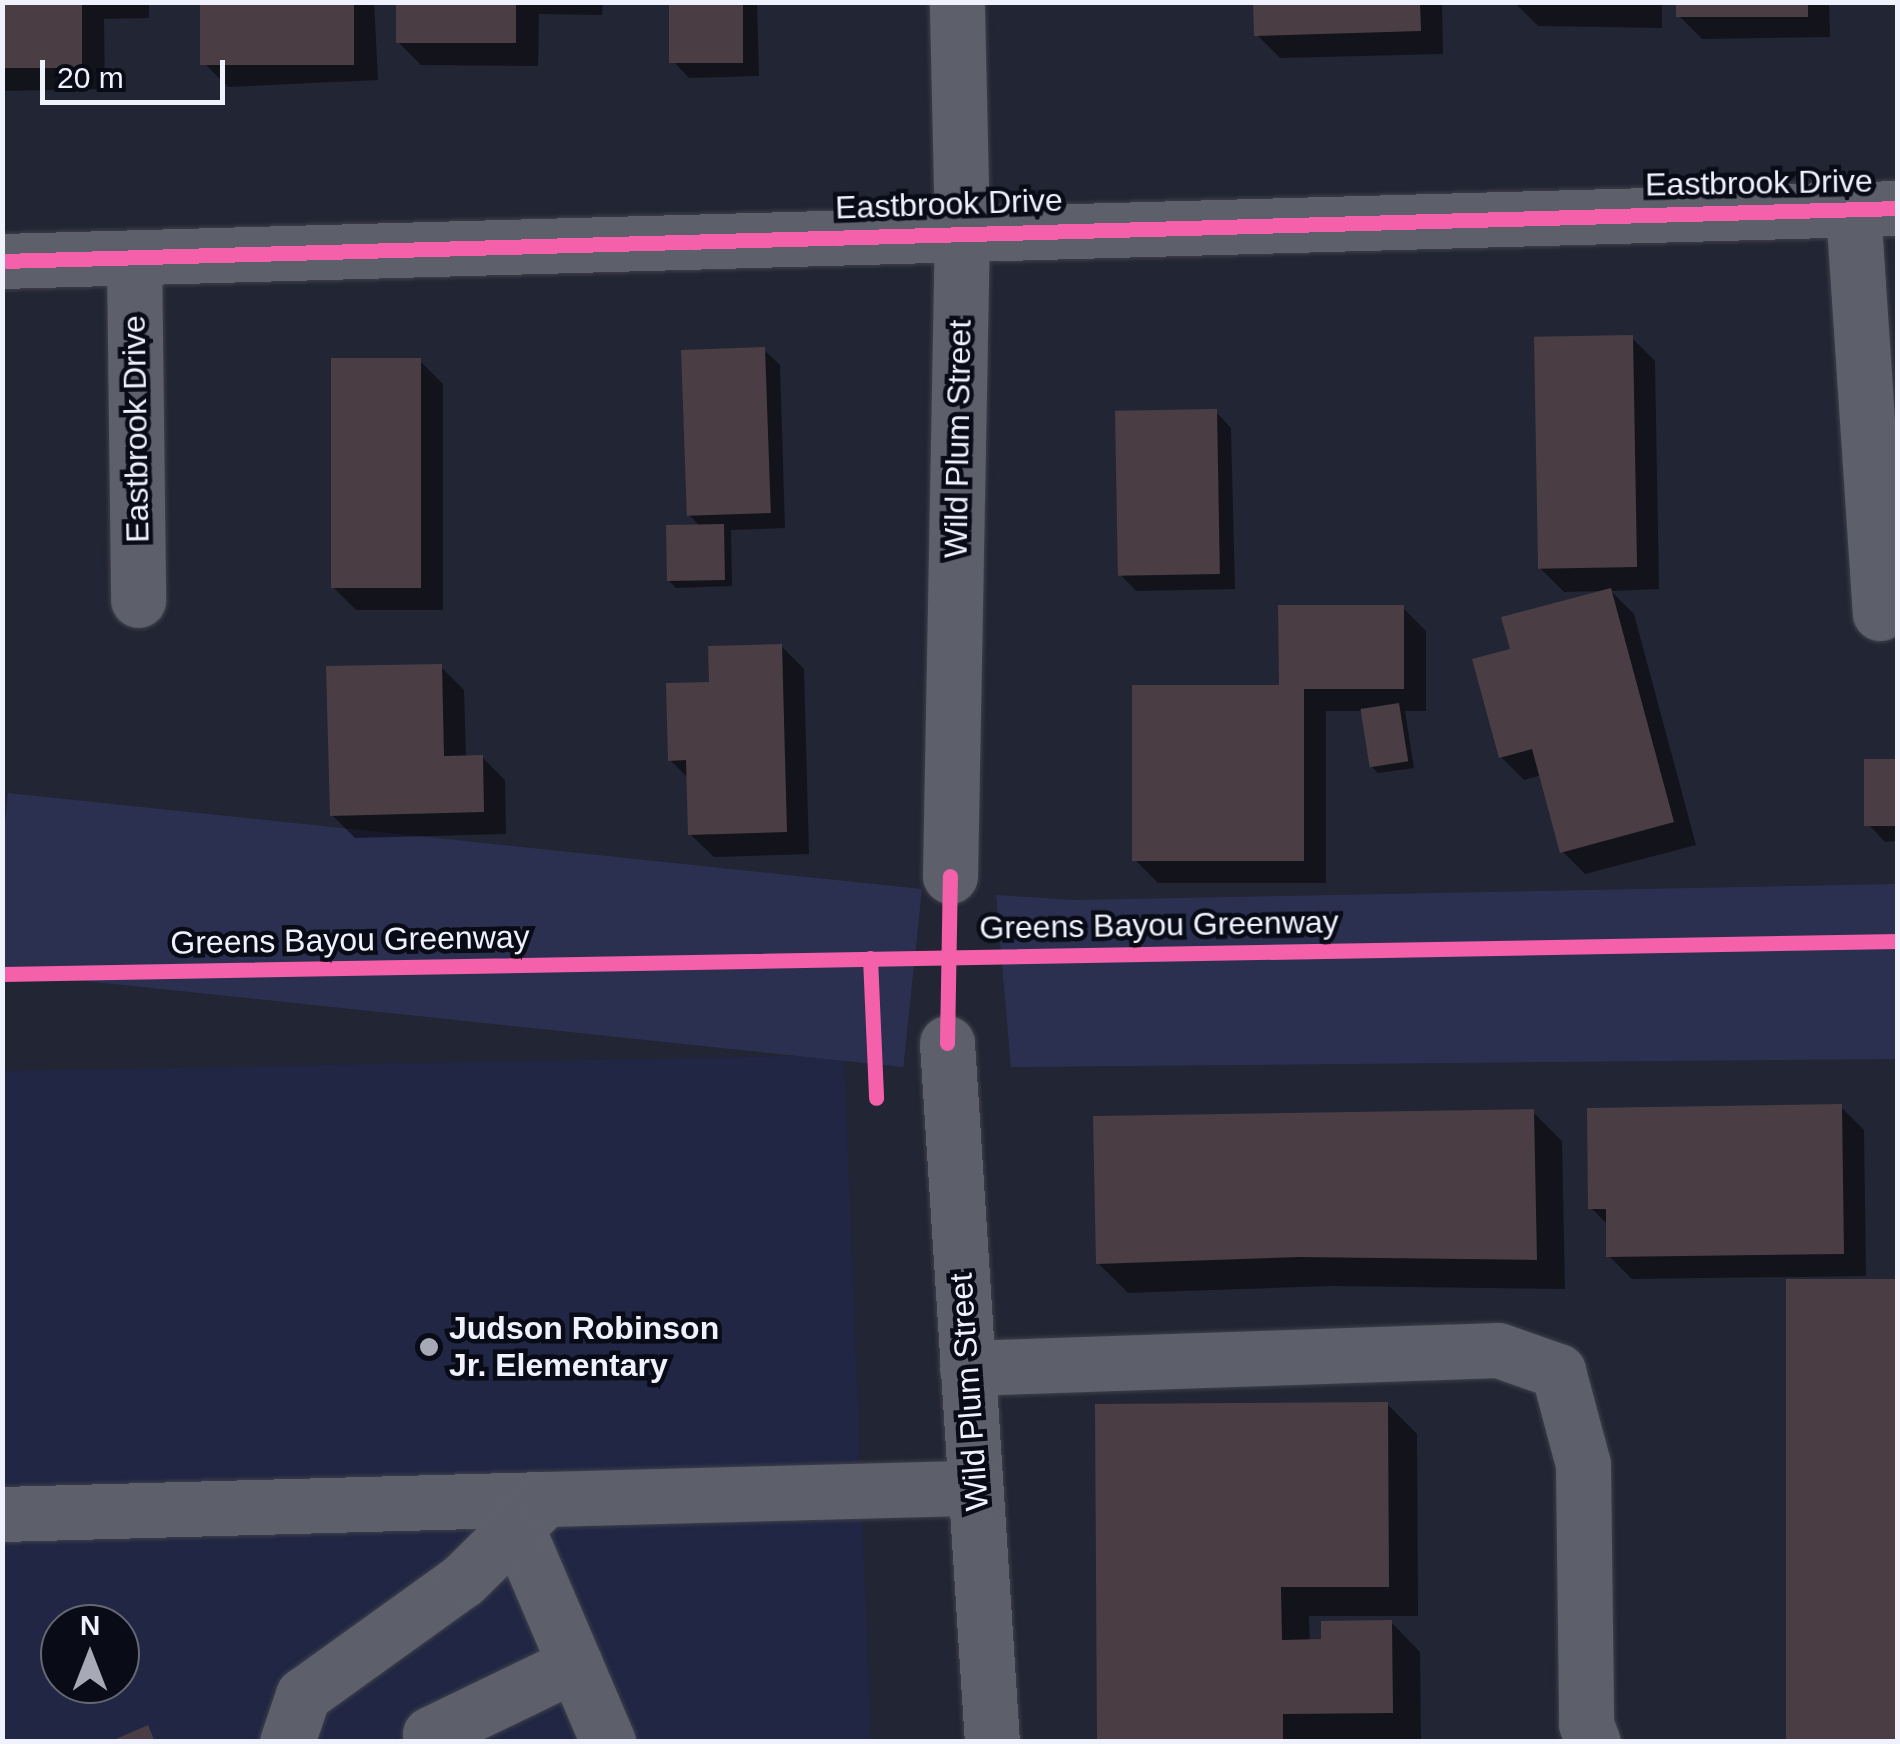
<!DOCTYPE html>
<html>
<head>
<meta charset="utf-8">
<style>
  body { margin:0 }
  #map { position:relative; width:1900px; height:1744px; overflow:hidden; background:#222533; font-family:Helvetica,sans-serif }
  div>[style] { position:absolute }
  .built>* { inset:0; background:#202643 }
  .green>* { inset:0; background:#2b3050; transform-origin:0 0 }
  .shadow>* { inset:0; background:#0007 }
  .building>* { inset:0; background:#4a3e44; transform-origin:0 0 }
  .roads { filter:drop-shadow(0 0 2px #3f404b) drop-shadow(0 0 2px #3f404b) }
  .minor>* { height:55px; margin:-27.5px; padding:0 27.5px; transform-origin:27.5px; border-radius:27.5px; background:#5d606b }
  .cycleway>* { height:15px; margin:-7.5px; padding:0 7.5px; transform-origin:7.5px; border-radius:7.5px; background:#f560ab }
  .dots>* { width:28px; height:28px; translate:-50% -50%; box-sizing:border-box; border:5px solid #090b16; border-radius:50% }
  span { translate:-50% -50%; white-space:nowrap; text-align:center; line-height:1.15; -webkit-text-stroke:9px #090b16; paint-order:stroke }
  .street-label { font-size:32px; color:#eff2fd }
  .poi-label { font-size:32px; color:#eff2fd; font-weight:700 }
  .left { translate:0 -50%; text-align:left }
  .frame { position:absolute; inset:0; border:5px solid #eff2fd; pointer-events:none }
  .north { position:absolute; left:40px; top:1604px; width:100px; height:100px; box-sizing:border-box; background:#090b16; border:2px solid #656772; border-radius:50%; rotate:0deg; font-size:28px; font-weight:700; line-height:40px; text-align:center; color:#eff2fd }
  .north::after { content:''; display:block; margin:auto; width:35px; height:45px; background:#a7aab6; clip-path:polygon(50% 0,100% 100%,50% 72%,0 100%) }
  .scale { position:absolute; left:40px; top:60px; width:185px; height:45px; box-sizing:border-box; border:5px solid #eff2fd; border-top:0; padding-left:12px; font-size:30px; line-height:35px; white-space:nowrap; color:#eff2fd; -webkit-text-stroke:8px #090b16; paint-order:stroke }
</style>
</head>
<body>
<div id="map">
  <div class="built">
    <div style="clip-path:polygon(evenodd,844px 1055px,871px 1741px,3px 1741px,2px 1071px,844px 1055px,60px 1624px,120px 1624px,120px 1684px,60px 1684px,60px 1624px)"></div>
  </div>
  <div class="green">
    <div style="clip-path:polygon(1897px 884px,1897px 1059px,1011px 1067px,996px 895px,1073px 900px)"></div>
    <div style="left:922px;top:889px;width:179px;height:919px;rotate:96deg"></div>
  </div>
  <div class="shadow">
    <div style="clip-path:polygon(2px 2px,149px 2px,149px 18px,104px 19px,105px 89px,2px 91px)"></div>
    <div style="clip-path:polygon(202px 2px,374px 2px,378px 80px,228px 87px,205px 64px)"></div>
    <div style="clip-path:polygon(399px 2px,603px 2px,602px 15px,539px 14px,538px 66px,421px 65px,398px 42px)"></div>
    <div style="clip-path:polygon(672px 2px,757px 2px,759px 76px,689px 78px,674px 62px)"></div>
    <div style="clip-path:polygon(1256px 2px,1442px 2px,1443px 54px,1280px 58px,1257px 35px)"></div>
    <div style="clip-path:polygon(1662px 2px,1662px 28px,1538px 26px,1515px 3px)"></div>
    <div style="clip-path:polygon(1678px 2px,1829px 2px,1830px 37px,1702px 39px,1679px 16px)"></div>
    <div style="clip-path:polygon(1632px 338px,1655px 361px,1659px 589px,1611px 591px,1634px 614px,1696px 845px,1585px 874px,1562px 851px,1542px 775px,1524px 780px,1501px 757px,1513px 651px,1600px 591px,1564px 592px,1541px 569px)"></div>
    <div style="clip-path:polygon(764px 350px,780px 365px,785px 528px,731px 530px,732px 586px,676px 588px,669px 581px,700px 526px,689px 515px)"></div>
    <div style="clip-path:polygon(420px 361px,443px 384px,443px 610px,356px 610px,333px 587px)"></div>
    <div style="clip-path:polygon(1216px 412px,1231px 428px,1235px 589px,1136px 591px,1121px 575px)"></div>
    <div style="clip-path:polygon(1403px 608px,1426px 631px,1426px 711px,1405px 711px,1414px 768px,1378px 773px,1371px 766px,1363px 711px,1326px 711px,1326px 883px,1158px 883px,1135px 860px,1282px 687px)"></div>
    <div style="clip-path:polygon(781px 646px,804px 669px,809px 854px,714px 857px,690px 834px,689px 779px,670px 760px,712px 685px)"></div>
    <div style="clip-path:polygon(441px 667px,464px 690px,466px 758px,482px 757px,505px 780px,506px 834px,355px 838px,332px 815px)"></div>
    <div style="clip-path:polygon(1898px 762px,1898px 841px,1885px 842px,1870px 826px)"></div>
    <div style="clip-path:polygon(1841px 1107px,1864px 1130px,1866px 1276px,1632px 1279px,1609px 1256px,1609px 1226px,1591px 1208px)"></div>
    <div style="clip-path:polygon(1533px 1112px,1562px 1141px,1565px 1289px,1330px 1286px,1128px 1293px,1098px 1263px)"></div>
    <div style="clip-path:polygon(1387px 1404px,1417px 1434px,1418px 1616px,1309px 1616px,1310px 1642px,1391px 1622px,1420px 1652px,1421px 1741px,1099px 1742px)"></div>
  </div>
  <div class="building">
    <div style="left:2px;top:2px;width:80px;height:66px"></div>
    <div style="left:200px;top:2px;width:154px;height:63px"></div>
    <div style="left:396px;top:2px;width:120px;height:41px"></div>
    <div style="left:669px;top:2px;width:74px;height:61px"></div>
    <div style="clip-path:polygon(1253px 2px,1420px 2px,1421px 31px,1254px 36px)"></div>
    <div style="left:1676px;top:2px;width:132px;height:15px"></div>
    <div style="left:1633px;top:335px;width:232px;height:99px;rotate:89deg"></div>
    <div style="left:765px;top:347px;width:166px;height:84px;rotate:88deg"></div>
    <div style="left:331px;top:358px;width:90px;height:230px"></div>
    <div style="left:1217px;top:409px;width:165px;height:102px;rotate:89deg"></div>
    <div style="left:724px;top:524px;width:56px;height:58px;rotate:89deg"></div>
    <div style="clip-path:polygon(1611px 588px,1674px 822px,1560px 853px,1532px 749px,1499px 758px,1472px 659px,1510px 649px,1501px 617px)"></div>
    <div style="clip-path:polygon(1278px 605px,1404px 605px,1404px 689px,1304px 689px,1304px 861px,1132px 861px,1132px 685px,1279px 685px)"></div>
    <div style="clip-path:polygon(782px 644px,787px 832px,688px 835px,686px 760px,668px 761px,666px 683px,709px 682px,708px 646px)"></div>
    <div style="clip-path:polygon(442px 664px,444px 756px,483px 755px,484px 812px,330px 816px,326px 666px)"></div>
    <div style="left:1399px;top:703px;width:59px;height:39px;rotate:81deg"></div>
    <div style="left:1898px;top:759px;width:67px;height:34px;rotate:90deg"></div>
    <div style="clip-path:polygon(1842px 1104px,1844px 1254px,1606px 1257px,1606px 1209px,1588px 1209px,1587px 1108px)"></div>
    <div style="clip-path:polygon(1534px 1109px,1537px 1260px,1299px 1257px,1096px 1264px,1093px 1116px)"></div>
    <div style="left:1898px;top:1279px;width:463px;height:112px;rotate:90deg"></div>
    <div style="clip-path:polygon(1388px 1402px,1389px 1587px,1281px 1587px,1282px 1640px,1321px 1639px,1321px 1621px,1392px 1620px,1393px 1713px,1283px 1714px,1283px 1742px,1097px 1742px,1095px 1404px)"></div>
    <div style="clip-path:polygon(148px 1725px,155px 1742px,109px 1742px)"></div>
  </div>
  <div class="roads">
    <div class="minor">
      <div style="left:1853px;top:209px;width:405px;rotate:86.2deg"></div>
      <div style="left:134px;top:258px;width:342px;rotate:89.3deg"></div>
      <div style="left:2px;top:261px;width:1897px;rotate:-1.6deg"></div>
      <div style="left:950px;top:876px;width:646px;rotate:-88.94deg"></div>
      <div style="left:962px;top:230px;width:228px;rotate:-91.3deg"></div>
      <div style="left:947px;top:1043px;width:700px;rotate:86.32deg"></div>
      <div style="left:967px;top:1368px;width:531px;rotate:-1.94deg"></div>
      <div style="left:1498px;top:1350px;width:64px;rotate:19.3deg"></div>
      <div style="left:1558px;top:1371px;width:96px;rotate:75deg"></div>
      <div style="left:1583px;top:1464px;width:260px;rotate:89.3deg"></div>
      <div style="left:1586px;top:1724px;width:19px;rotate:69deg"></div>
      <div style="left:2px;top:1514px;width:543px;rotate:-1.58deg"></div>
      <div style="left:516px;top:1526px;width:235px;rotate:66.9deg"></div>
      <div style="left:287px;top:1742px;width:50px;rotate:-71.2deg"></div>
      <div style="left:303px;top:1695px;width:197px;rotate:-35.7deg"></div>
      <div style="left:463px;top:1580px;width:115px;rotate:-44.6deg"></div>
      <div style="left:545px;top:1499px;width:430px;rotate:-1.5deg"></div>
      <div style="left:432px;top:1742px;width:8px;rotate:-104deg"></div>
      <div style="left:430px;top:1734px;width:161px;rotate:-25.8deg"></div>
    </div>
  </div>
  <div class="cycleway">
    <div style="left:2px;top:261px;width:1897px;rotate:-1.6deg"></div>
    <div style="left:870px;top:958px;width:140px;rotate:87.5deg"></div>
    <div style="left:2px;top:974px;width:1896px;rotate:-1deg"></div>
    <div style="left:947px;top:1043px;width:167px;rotate:-89deg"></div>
  </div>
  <div class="dots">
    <div style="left:429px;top:1347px;background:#a7aab6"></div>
  </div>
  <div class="street-label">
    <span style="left:1759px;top:183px;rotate:-1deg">Eastbrook Drive</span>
    <span style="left:949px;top:204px;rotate:-2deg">Eastbrook Drive</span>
    <span style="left:136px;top:429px;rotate:-91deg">Eastbrook Drive</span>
    <span style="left:958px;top:439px;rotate:-89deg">Wild Plum Street</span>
    <span style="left:1159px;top:925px;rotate:-1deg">Greens Bayou Greenway</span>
    <span style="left:350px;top:940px;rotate:-1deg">Greens Bayou Greenway</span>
    <span style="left:969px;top:1392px;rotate:-94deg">Wild Plum Street</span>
  </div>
  <div class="poi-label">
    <span class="left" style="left:449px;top:1347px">Judson Robinson<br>Jr. Elementary</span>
  </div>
  <div class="frame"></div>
  <div class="north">N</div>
  <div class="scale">20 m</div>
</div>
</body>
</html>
